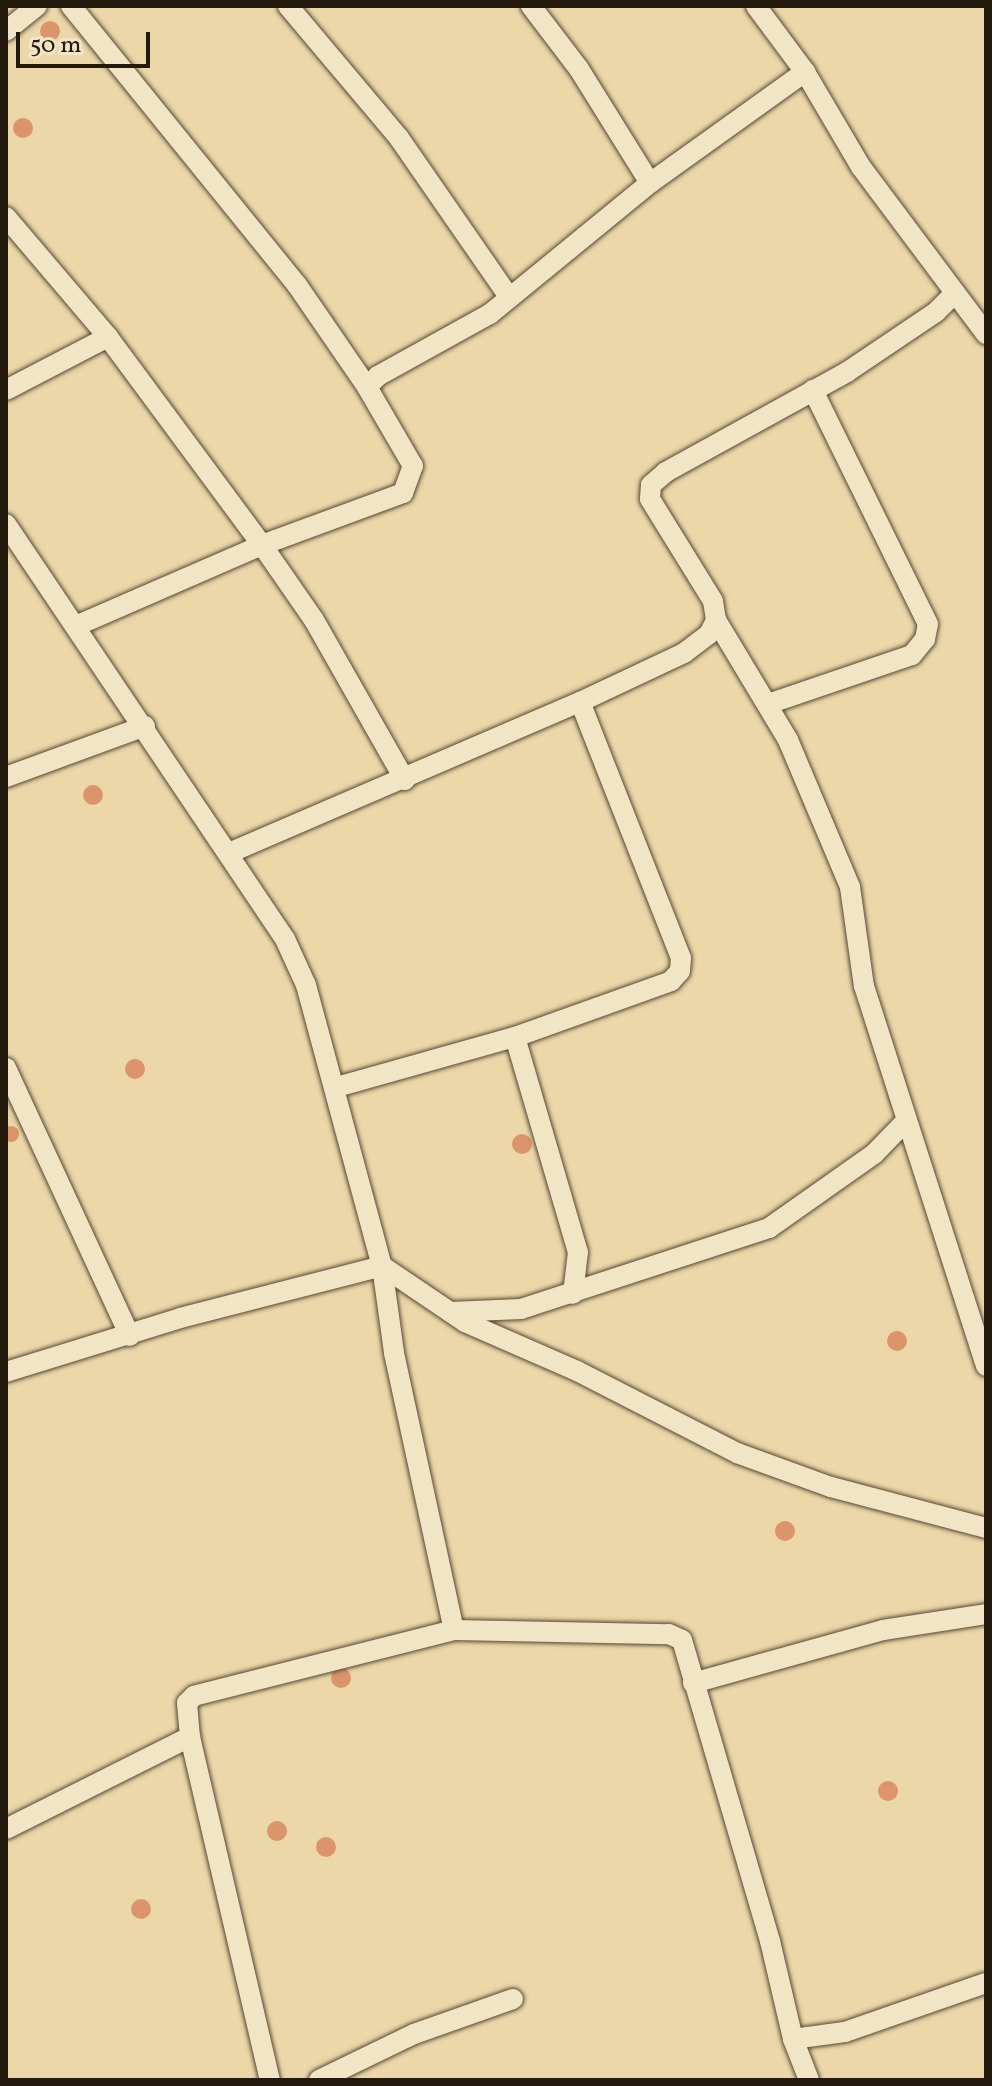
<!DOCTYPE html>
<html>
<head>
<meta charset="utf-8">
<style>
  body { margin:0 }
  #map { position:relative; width:992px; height:2086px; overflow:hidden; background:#ebd7a8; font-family:Vollkorn,serif }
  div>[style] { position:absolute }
  .building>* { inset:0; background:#dc946a }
  .round { border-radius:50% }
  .roads { filter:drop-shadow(0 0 2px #564834) drop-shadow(0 0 2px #564834) }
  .minor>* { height:20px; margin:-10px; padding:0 10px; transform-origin:10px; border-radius:10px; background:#f2e5c6 }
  span { translate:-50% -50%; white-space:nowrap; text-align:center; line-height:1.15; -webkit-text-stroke:6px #f2e5c6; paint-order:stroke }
  .frame { position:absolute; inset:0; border:8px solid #24190d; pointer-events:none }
  .scale { position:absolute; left:16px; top:32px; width:134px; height:36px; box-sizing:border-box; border:4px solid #24190d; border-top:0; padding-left:10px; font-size:24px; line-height:28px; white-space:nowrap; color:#24190d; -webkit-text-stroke:6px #f2e5c6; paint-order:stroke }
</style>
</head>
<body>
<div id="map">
  <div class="building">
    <div class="round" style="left:40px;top:21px;width:20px;height:20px"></div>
    <div class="round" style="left:13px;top:118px;width:20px;height:20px"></div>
    <div class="round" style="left:83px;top:785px;width:20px;height:20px"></div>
    <div class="round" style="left:125px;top:1059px;width:20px;height:20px"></div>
    <div class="round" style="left:3px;top:1126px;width:16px;height:16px"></div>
    <div class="round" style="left:512px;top:1134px;width:20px;height:20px"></div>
    <div class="round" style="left:887px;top:1331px;width:20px;height:20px"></div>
    <div class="round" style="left:775px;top:1521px;width:20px;height:20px"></div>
    <div class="round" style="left:331px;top:1668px;width:20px;height:20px"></div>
    <div class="round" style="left:878px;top:1781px;width:20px;height:20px"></div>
    <div class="round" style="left:267px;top:1821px;width:20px;height:20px"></div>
    <div class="round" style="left:316px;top:1837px;width:20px;height:20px"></div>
    <div class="round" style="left:131px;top:1899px;width:20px;height:20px"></div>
  </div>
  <div class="roads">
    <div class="minor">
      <div style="left:71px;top:6px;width:359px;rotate:51deg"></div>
      <div style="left:297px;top:285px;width:124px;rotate:55.5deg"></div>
      <div style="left:288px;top:6px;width:172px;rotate:49.9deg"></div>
      <div style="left:399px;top:138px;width:193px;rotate:55.3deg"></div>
      <div style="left:531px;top:6px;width:79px;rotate:52.7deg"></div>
      <div style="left:579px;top:69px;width:134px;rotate:58.1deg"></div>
      <div style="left:756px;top:6px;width:82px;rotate:53.4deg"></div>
      <div style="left:805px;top:72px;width:110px;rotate:59.5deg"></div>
      <div style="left:861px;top:167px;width:209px;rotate:53.2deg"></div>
      <div style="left:6px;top:31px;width:40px;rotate:-39deg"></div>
      <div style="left:6px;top:217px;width:157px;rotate:49.6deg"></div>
      <div style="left:108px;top:337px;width:259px;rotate:53.5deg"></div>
      <div style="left:262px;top:545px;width:91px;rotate:55.3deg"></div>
      <div style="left:314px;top:620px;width:184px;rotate:60.4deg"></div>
      <div style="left:6px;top:390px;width:115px;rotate:-27.5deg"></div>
      <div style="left:6px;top:524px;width:500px;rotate:56.09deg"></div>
      <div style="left:285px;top:939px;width:51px;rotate:65.5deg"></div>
      <div style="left:306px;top:985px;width:291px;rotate:74.9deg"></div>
      <div style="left:382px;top:1266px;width:88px;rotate:82.1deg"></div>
      <div style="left:394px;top:1353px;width:283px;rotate:77.8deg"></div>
      <div style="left:454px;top:1630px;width:268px;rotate:165.8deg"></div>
      <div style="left:194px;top:1696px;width:10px;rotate:135deg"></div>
      <div style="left:187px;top:1703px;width:34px;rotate:85deg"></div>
      <div style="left:716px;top:620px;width:140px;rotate:59deg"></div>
      <div style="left:788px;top:740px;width:160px;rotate:67.1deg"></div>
      <div style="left:850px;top:887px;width:100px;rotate:82deg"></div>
      <div style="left:864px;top:986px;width:399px;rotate:72.2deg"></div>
      <div style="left:78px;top:625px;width:201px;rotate:-23.5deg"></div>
      <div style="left:262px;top:545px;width:150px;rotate:-20.2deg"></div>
      <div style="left:403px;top:493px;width:29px;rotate:-70deg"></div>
      <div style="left:413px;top:466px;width:91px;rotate:-120.2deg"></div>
      <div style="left:367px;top:387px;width:16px;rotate:-45deg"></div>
      <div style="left:378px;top:376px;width:128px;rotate:-29deg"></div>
      <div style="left:490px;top:314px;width:207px;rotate:-39.3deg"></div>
      <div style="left:650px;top:183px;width:191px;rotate:-35.6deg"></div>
      <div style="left:768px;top:704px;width:152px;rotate:-18.8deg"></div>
      <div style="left:912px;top:655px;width:21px;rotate:-51deg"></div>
      <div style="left:925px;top:639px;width:15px;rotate:-79deg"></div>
      <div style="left:928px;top:624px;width:261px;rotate:-116.2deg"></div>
      <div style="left:6px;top:777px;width:148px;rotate:-20.1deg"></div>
      <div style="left:229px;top:853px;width:382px;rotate:-23.3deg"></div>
      <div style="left:580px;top:702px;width:115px;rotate:-25.2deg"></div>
      <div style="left:684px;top:653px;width:31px;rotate:-37deg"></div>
      <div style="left:709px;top:634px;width:16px;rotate:-63deg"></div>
      <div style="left:716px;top:620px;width:19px;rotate:-99deg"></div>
      <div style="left:713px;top:601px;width:120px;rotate:-121.7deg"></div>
      <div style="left:650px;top:499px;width:14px;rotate:-86deg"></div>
      <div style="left:651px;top:485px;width:20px;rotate:-41deg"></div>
      <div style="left:666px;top:472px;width:207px;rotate:-28.9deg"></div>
      <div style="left:847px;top:372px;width:107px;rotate:-34deg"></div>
      <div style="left:936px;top:312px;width:27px;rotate:-45deg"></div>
      <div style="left:515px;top:1037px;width:224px;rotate:73.7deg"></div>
      <div style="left:578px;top:1252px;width:42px;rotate:96.8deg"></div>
      <div style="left:6px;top:1068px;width:295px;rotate:65.2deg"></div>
      <div style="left:337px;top:1087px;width:185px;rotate:-15.7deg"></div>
      <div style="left:515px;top:1037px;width:166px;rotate:-19.7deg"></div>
      <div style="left:671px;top:981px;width:13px;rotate:-48deg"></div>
      <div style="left:680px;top:971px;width:13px;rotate:-86deg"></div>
      <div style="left:681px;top:958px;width:275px;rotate:-111.5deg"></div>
      <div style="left:450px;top:1312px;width:71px;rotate:-2.4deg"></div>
      <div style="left:521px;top:1309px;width:261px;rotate:-18.1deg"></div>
      <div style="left:769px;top:1228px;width:128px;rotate:-35.2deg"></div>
      <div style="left:874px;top:1154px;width:46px;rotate:-45.9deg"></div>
      <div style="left:6px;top:1372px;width:182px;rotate:-17.2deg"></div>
      <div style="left:180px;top:1318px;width:209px;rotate:-14.4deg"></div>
      <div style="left:382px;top:1266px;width:100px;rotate:34deg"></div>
      <div style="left:465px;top:1322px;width:122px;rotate:23.6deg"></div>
      <div style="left:577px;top:1371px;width:180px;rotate:27.1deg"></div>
      <div style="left:737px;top:1453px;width:100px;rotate:19.9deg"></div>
      <div style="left:831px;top:1487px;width:160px;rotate:14.8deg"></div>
      <div style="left:454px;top:1630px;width:215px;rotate:1.1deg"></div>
      <div style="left:669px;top:1634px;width:14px;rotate:25deg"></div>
      <div style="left:682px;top:1640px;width:314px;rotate:73.7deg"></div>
      <div style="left:770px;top:1941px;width:101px;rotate:76.8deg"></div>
      <div style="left:793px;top:2039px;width:52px;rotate:-7.7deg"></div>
      <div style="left:845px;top:2032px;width:149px;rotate:-19.2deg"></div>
      <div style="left:693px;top:1683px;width:197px;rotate:-15.6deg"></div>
      <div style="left:883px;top:1630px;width:104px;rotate:-8.8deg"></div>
      <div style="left:6px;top:1829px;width:206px;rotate:-26.6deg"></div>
      <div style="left:190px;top:1737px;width:352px;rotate:76.9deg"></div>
      <div style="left:793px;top:2039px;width:44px;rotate:68.7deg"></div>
      <div style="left:319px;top:2080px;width:106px;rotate:-25.8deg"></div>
      <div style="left:414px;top:2034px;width:105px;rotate:-19.5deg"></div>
    </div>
  </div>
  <div class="frame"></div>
  <div class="scale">50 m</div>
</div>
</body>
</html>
